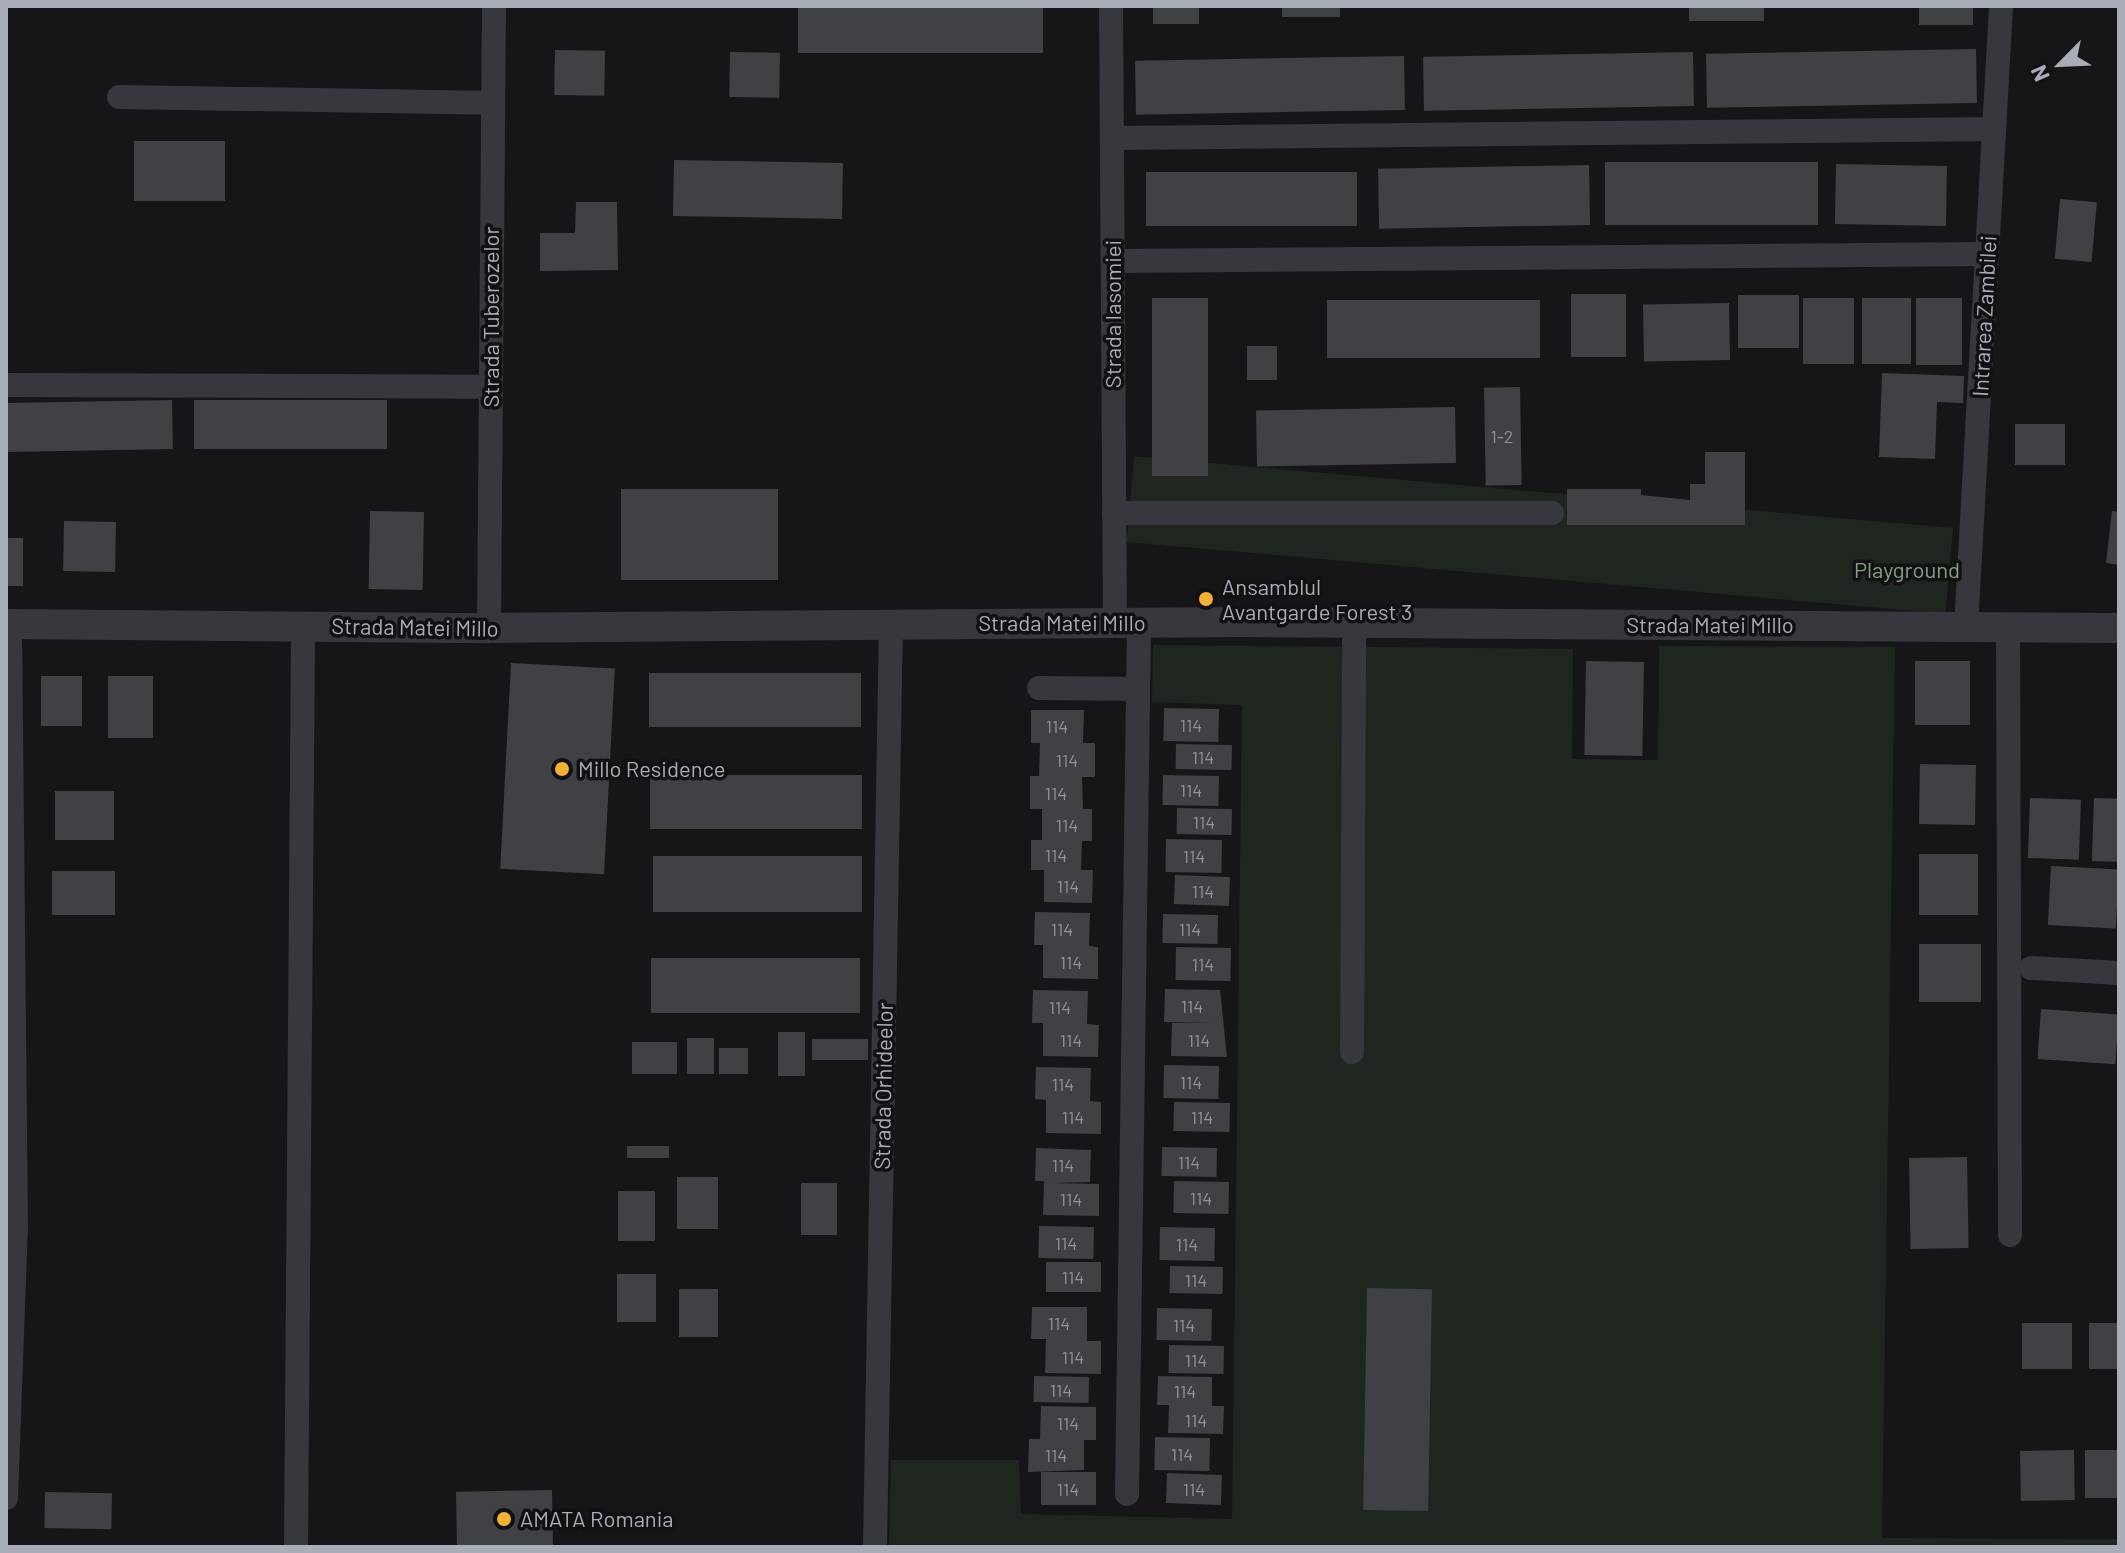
<!DOCTYPE html>
<html>
<head>
<meta charset="utf-8">
<style>
  body { margin:0 }
  #map { position:relative; width:2125px; height:1553px; overflow:hidden; background:#161618; font-family:Barlow,sans-serif }
  div>[style] { position:absolute }
  .green>* { inset:0; background:#1e261f; transform-origin:0 0 }
  .building>* { inset:0; background:#404145; transform-origin:0 0 }
  .minor>* { height:24px; margin:-12px; padding:0 12px; transform-origin:12px; border-radius:12px; background:#37383d }
  .tertiary>* { height:30px; margin:-15px; padding:0 15px; transform-origin:15px; border-radius:15px; background:#37383d }
  .dots>* { width:22px; height:22px; translate:-50% -50%; box-sizing:border-box; border:4px solid #111113; border-radius:50% }
  span { translate:-50% -50%; white-space:nowrap; text-align:center; line-height:1.15; -webkit-text-stroke:7px #111113; paint-order:stroke }
  .number-label { font-size:18px; color:#8e929b }
  .number-label span { -webkit-text-stroke-width:0 }
  .street-label { font-size:22px; color:#a8adb8 }
  .park-label { font-size:22px; color:#7fa381 }
  .poi-label { font-size:22px; color:#a8adb8 }
  .left { translate:0 -50%; text-align:left }
  .frame { position:absolute; inset:0; border:8px solid #a8adb8; pointer-events:none }
  .north { position:absolute; left:2021px; top:24px; width:80px; height:80px; -webkit-text-stroke:6px #111113; paint-order:stroke; rotate:246deg; font-size:22px; font-weight:700; line-height:32px; text-align:center; color:#a8adb8 }
  .north::after { content:''; display:block; margin:auto; width:28px; height:36px; background:#a8adb8; clip-path:polygon(50% 0,100% 100%,50% 72%,0 100%) }
</style>
</head>
<body>
<div id="map">
  <div class="green">
    <div style="left:1953px;top:528px;width:86px;height:822px;rotate:95deg"></div>
    <div style="clip-path:polygon(1153px 645px,1573px 649px,1572px 759px,1658px 760px,1659px 646px,1895px 647px,1882px 1538px,2119px 1539px,2119px 1547px,889px 1547px,891px 1460px,1019px 1460px,1021px 1514px,1232px 1519px,1242px 705px,1152px 702px)"></div>
  </div>
  <div class="building">
    <div style="left:798px;top:6px;width:245px;height:47px"></div>
    <div style="left:1153px;top:6px;width:46px;height:18px"></div>
    <div style="left:1282px;top:6px;width:58px;height:11px"></div>
    <div style="left:1689px;top:6px;width:75px;height:15px"></div>
    <div style="left:1919px;top:6px;width:54px;height:19px"></div>
    <div style="left:1976px;top:49px;width:54px;height:270px;rotate:89deg"></div>
    <div style="left:555px;top:50px;width:50px;height:45px;rotate:1deg"></div>
    <div style="left:730px;top:52px;width:50px;height:45px;rotate:1deg"></div>
    <div style="left:1693px;top:52px;width:54px;height:270px;rotate:89deg"></div>
    <div style="left:1404px;top:56px;width:54px;height:269px;rotate:89deg"></div>
    <div style="left:134px;top:141px;width:91px;height:60px"></div>
    <div style="left:674px;top:160px;width:169px;height:56px;rotate:1deg"></div>
    <div style="left:1605px;top:162px;width:213px;height:63px"></div>
    <div style="left:1836px;top:164px;width:111px;height:60px;rotate:1deg"></div>
    <div style="left:1589px;top:165px;width:60px;height:211px;rotate:89deg"></div>
    <div style="left:1146px;top:172px;width:211px;height:54px"></div>
    <div style="left:2060px;top:199px;width:37px;height:60px;rotate:5deg"></div>
    <div style="clip-path:polygon(576px 202px,617px 202px,618px 270px,540px 271px,540px 233px,575px 233px)"></div>
    <div style="left:1571px;top:294px;width:55px;height:63px"></div>
    <div style="left:1738px;top:295px;width:61px;height:53px"></div>
    <div style="left:1152px;top:298px;width:56px;height:178px"></div>
    <div style="left:1803px;top:298px;width:51px;height:66px"></div>
    <div style="left:1862px;top:298px;width:49px;height:66px"></div>
    <div style="left:1916px;top:298px;width:46px;height:67px"></div>
    <div style="left:1327px;top:300px;width:213px;height:58px"></div>
    <div style="left:1729px;top:303px;width:57px;height:86px;rotate:89deg"></div>
    <div style="left:1247px;top:346px;width:30px;height:34px"></div>
    <div style="clip-path:polygon(1882px 373px,1964px 376px,1963px 403px,1937px 402px,1935px 459px,1879px 457px)"></div>
    <div style="left:1520px;top:387px;width:98px;height:36px;rotate:89deg"></div>
    <div style="left:172px;top:400px;width:49px;height:166px;rotate:89deg"></div>
    <div style="left:387px;top:400px;width:49px;height:193px;rotate:90deg"></div>
    <div style="left:1455px;top:407px;width:56px;height:199px;rotate:89deg"></div>
    <div style="left:2015px;top:424px;width:50px;height:41px"></div>
    <div style="clip-path:polygon(1705px 452px,1745px 452px,1745px 525px,1567px 525px,1567px 489px,1641px 489px,1641px 495px,1690px 500px,1690px 484px,1705px 484px)"></div>
    <div style="left:778px;top:489px;width:91px;height:157px;rotate:90deg"></div>
    <div style="left:370px;top:511px;width:54px;height:78px;rotate:1deg"></div>
    <div style="clip-path:polygon(2112px 511px,2119px 512px,2119px 565px,2106px 563px)"></div>
    <div style="left:64px;top:521px;width:52px;height:50px;rotate:1deg"></div>
    <div style="left:6px;top:538px;width:17px;height:48px"></div>
    <div style="left:1586px;top:661px;width:58px;height:94px;rotate:1deg"></div>
    <div style="left:1970px;top:661px;width:64px;height:55px;rotate:90deg"></div>
    <div style="left:511px;top:663px;width:104px;height:206px;rotate:3deg"></div>
    <div style="left:861px;top:673px;width:54px;height:212px;rotate:90deg"></div>
    <div style="left:41px;top:676px;width:41px;height:50px"></div>
    <div style="left:153px;top:676px;width:62px;height:45px;rotate:90deg"></div>
    <div style="left:1164px;top:708px;width:55px;height:33px;rotate:1deg"></div>
    <div style="clip-path:polygon(1031px 710px,1084px 710px,1083px 743px,1095px 743px,1095px 777px,1082px 777px,1083px 809px,1092px 809px,1092px 841px,1082px 841px,1081px 870px,1093px 870px,1092px 903px,1044px 902px,1044px 870px,1031px 870px,1031px 840px,1042px 840px,1042px 809px,1030px 809px,1030px 776px,1039px 776px,1040px 743px,1031px 743px)"></div>
    <div style="left:1176px;top:744px;width:56px;height:25px;rotate:1deg"></div>
    <div style="left:1920px;top:764px;width:56px;height:60px;rotate:1deg"></div>
    <div style="left:862px;top:775px;width:54px;height:212px;rotate:90deg"></div>
    <div style="left:1163px;top:775px;width:56px;height:30px;rotate:1deg"></div>
    <div style="left:55px;top:791px;width:59px;height:49px"></div>
    <div style="left:2030px;top:798px;width:51px;height:60px;rotate:2deg"></div>
    <div style="left:2094px;top:798px;width:25px;height:63px;rotate:2deg"></div>
    <div style="left:1177px;top:808px;width:55px;height:26px;rotate:1deg"></div>
    <div style="left:1166px;top:839px;width:56px;height:33px;rotate:1deg"></div>
    <div style="left:1919px;top:854px;width:59px;height:61px"></div>
    <div style="left:862px;top:856px;width:56px;height:209px;rotate:90deg"></div>
    <div style="left:2051px;top:866px;width:68px;height:59px;rotate:3deg"></div>
    <div style="left:52px;top:871px;width:63px;height:44px"></div>
    <div style="left:1175px;top:875px;width:55px;height:29px;rotate:2deg"></div>
    <div style="clip-path:polygon(1035px 912px,1090px 913px,1089px 946px,1098px 947px,1098px 979px,1043px 978px,1043px 945px,1034px 945px)"></div>
    <div style="left:1163px;top:914px;width:55px;height:29px;rotate:1deg"></div>
    <div style="left:1919px;top:944px;width:62px;height:58px"></div>
    <div style="left:1176px;top:947px;width:55px;height:33px;rotate:1deg"></div>
    <div style="left:860px;top:958px;width:55px;height:209px;rotate:90deg"></div>
    <div style="clip-path:polygon(1165px 989px,1220px 990px,1227px 1057px,1171px 1056px,1172px 1023px,1214px 1023px,1164px 1022px)"></div>
    <div style="clip-path:polygon(1033px 990px,1088px 991px,1087px 1024px,1099px 1025px,1098px 1057px,1043px 1056px,1043px 1023px,1032px 1023px)"></div>
    <div style="left:2041px;top:1009px;width:78px;height:50px;rotate:4deg"></div>
    <div style="left:805px;top:1032px;width:44px;height:27px;rotate:90deg"></div>
    <div style="left:687px;top:1038px;width:27px;height:36px"></div>
    <div style="left:812px;top:1039px;width:56px;height:21px"></div>
    <div style="left:632px;top:1042px;width:45px;height:32px"></div>
    <div style="left:719px;top:1048px;width:29px;height:26px"></div>
    <div style="left:1164px;top:1065px;width:55px;height:33px;rotate:1deg"></div>
    <div style="clip-path:polygon(1036px 1067px,1091px 1068px,1090px 1101px,1101px 1102px,1101px 1134px,1046px 1133px,1046px 1100px,1035px 1099px)"></div>
    <div style="left:1174px;top:1102px;width:56px;height:29px;rotate:1deg"></div>
    <div style="left:627px;top:1146px;width:42px;height:12px"></div>
    <div style="left:1162px;top:1147px;width:55px;height:29px;rotate:1deg"></div>
    <div style="clip-path:polygon(1036px 1148px,1091px 1150px,1090px 1182px,1053px 1183px,1099px 1184px,1099px 1216px,1043px 1215px,1044px 1181px,1035px 1181px)"></div>
    <div style="left:1967px;top:1157px;width:91px;height:58px;rotate:89deg"></div>
    <div style="left:677px;top:1177px;width:41px;height:52px"></div>
    <div style="left:1174px;top:1181px;width:55px;height:32px;rotate:1deg"></div>
    <div style="left:801px;top:1183px;width:36px;height:52px"></div>
    <div style="left:618px;top:1191px;width:37px;height:50px"></div>
    <div style="left:1039px;top:1226px;width:55px;height:32px;rotate:1deg"></div>
    <div style="left:1160px;top:1227px;width:55px;height:33px;rotate:1deg"></div>
    <div style="left:1046px;top:1262px;width:55px;height:30px"></div>
    <div style="left:1170px;top:1266px;width:53px;height:27px;rotate:1deg"></div>
    <div style="left:617px;top:1274px;width:39px;height:48px"></div>
    <div style="left:1367px;top:1288px;width:65px;height:222px;rotate:1deg"></div>
    <div style="left:679px;top:1289px;width:39px;height:48px"></div>
    <div style="clip-path:polygon(1032px 1307px,1087px 1307px,1087px 1341px,1101px 1341px,1101px 1374px,1045px 1373px,1046px 1339px,1031px 1339px)"></div>
    <div style="left:1157px;top:1308px;width:55px;height:32px;rotate:1deg"></div>
    <div style="left:2022px;top:1323px;width:50px;height:46px"></div>
    <div style="left:2089px;top:1323px;width:30px;height:46px"></div>
    <div style="left:1169px;top:1345px;width:55px;height:28px;rotate:1deg"></div>
    <div style="left:1034px;top:1376px;width:55px;height:26px;rotate:1deg"></div>
    <div style="clip-path:polygon(1158px 1376px,1212px 1377px,1212px 1406px,1224px 1406px,1223px 1434px,1168px 1433px,1169px 1405px,1157px 1405px)"></div>
    <div style="clip-path:polygon(1041px 1406px,1096px 1407px,1096px 1440px,1084px 1440px,1084px 1470px,1028px 1472px,1029px 1439px,1040px 1439px)"></div>
    <div style="left:1155px;top:1437px;width:55px;height:33px;rotate:1deg"></div>
    <div style="left:2074px;top:1450px;width:50px;height:54px;rotate:89deg"></div>
    <div style="left:2119px;top:1450px;width:48px;height:34px;rotate:90deg"></div>
    <div style="left:1096px;top:1472px;width:33px;height:55px;rotate:90deg"></div>
    <div style="left:1167px;top:1473px;width:55px;height:30px;rotate:2deg"></div>
    <div style="left:552px;top:1490px;width:57px;height:96px;rotate:89deg"></div>
    <div style="left:45px;top:1492px;width:67px;height:36px;rotate:1deg"></div>
  </div>
  <div class="minor">
    <div style="left:1111px;top:6px;width:616px;rotate:89.63deg"></div>
    <div style="left:119px;top:97px;width:374px;rotate:0.9deg"></div>
    <div style="left:1112px;top:138px;width:882px;rotate:-0.58deg"></div>
    <div style="left:1113px;top:261px;width:874px;rotate:-0.46deg"></div>
    <div style="left:6px;top:385px;width:484px;rotate:0.2deg"></div>
    <div style="left:1114px;top:513px;width:438px"></div>
    <div style="left:1966px;top:627px;width:622px;rotate:-86.77deg"></div>
    <div style="left:2008px;top:627px;width:608px;rotate:89.81deg"></div>
    <div style="left:489px;top:628px;width:622px;rotate:-89.54deg"></div>
    <div style="left:1039px;top:688px;width:99px;rotate:0.6deg"></div>
    <div style="left:2031px;top:968px;width:88px;rotate:3.3deg"></div>
    <div style="left:1352px;top:1052px;width:430px;rotate:-89.7deg"></div>
    <div style="left:1127px;top:1494px;width:872px;rotate:-89.21deg"></div>
    <div style="left:6px;top:1498px;width:268px;rotate:-87.9deg"></div>
    <div style="left:16px;top:1230px;width:606px;rotate:-90.57deg"></div>
    <div style="left:296px;top:1547px;width:921px;rotate:-89.56deg"></div>
    <div style="left:875px;top:1547px;width:922px;rotate:-89.01deg"></div>
  </div>
  <div class="tertiary">
    <div style="left:6px;top:624px;width:483px;rotate:0.5deg"></div>
    <div style="left:489px;top:628px;width:750px;rotate:-0.46deg"></div>
    <div style="left:1239px;top:622px;width:880px;rotate:0.39deg"></div>
  </div>
  <div class="dots">
    <div style="left:1206px;top:599px;background:#f2b134"></div>
    <div style="left:562px;top:769px;background:#f2b134"></div>
    <div style="left:504px;top:1519px;background:#f2b134"></div>
  </div>
  <div class="number-label">
    <span style="left:1502px;top:436px">1-2</span>
    <span style="left:1191px;top:725px">114</span>
    <span style="left:1057px;top:726px">114</span>
    <span style="left:1203px;top:757px">114</span>
    <span style="left:1067px;top:760px">114</span>
    <span style="left:1191px;top:790px">114</span>
    <span style="left:1056px;top:793px">114</span>
    <span style="left:1204px;top:822px">114</span>
    <span style="left:1067px;top:825px">114</span>
    <span style="left:1056px;top:855px">114</span>
    <span style="left:1194px;top:856px">114</span>
    <span style="left:1068px;top:886px">114</span>
    <span style="left:1203px;top:891px">114</span>
    <span style="left:1062px;top:929px">114</span>
    <span style="left:1190px;top:929px">114</span>
    <span style="left:1071px;top:962px">114</span>
    <span style="left:1203px;top:964px">114</span>
    <span style="left:1192px;top:1006px">114</span>
    <span style="left:1060px;top:1007px">114</span>
    <span style="left:1071px;top:1040px">114</span>
    <span style="left:1199px;top:1040px">114</span>
    <span style="left:1191px;top:1082px">114</span>
    <span style="left:1063px;top:1084px">114</span>
    <span style="left:1073px;top:1117px">114</span>
    <span style="left:1202px;top:1117px">114</span>
    <span style="left:1189px;top:1162px">114</span>
    <span style="left:1063px;top:1165px">114</span>
    <span style="left:1201px;top:1198px">114</span>
    <span style="left:1071px;top:1199px">114</span>
    <span style="left:1066px;top:1243px">114</span>
    <span style="left:1187px;top:1244px">114</span>
    <span style="left:1073px;top:1277px">114</span>
    <span style="left:1196px;top:1280px">114</span>
    <span style="left:1059px;top:1323px">114</span>
    <span style="left:1184px;top:1325px">114</span>
    <span style="left:1073px;top:1357px">114</span>
    <span style="left:1196px;top:1360px">114</span>
    <span style="left:1061px;top:1390px">114</span>
    <span style="left:1185px;top:1391px">114</span>
    <span style="left:1196px;top:1420px">114</span>
    <span style="left:1068px;top:1423px">114</span>
    <span style="left:1182px;top:1454px">114</span>
    <span style="left:1056px;top:1455px">114</span>
    <span style="left:1068px;top:1489px">114</span>
    <span style="left:1194px;top:1489px">114</span>
  </div>
  <div class="street-label">
    <span style="left:1113px;top:314px;rotate:-90deg">Strada Iasomiei</span>
    <span style="left:1984px;top:316px;rotate:-87deg">Intrarea Zambilei</span>
    <span style="left:491px;top:317px;rotate:-90deg">Strada Tuberozelor</span>
    <span style="left:1062px;top:623px">Strada Matei Millo</span>
    <span style="left:1710px;top:625px">Strada Matei Millo</span>
    <span style="left:415px;top:627px;rotate:1deg">Strada Matei Millo</span>
    <span style="left:883px;top:1086px;rotate:-89deg">Strada Orhideelor</span>
  </div>
  <div class="park-label">
    <span style="left:1907px;top:570px">Playground</span>
  </div>
  <div class="poi-label">
    <span class="left" style="left:1222px;top:599px">Ansamblul<br>Avantgarde Forest 3</span>
    <span class="left" style="left:578px;top:769px">Millo Residence</span>
    <span class="left" style="left:520px;top:1519px">AMATA Romania</span>
  </div>
  <div class="frame"></div>
  <div class="north">N</div>
</div>
</body>
</html>
